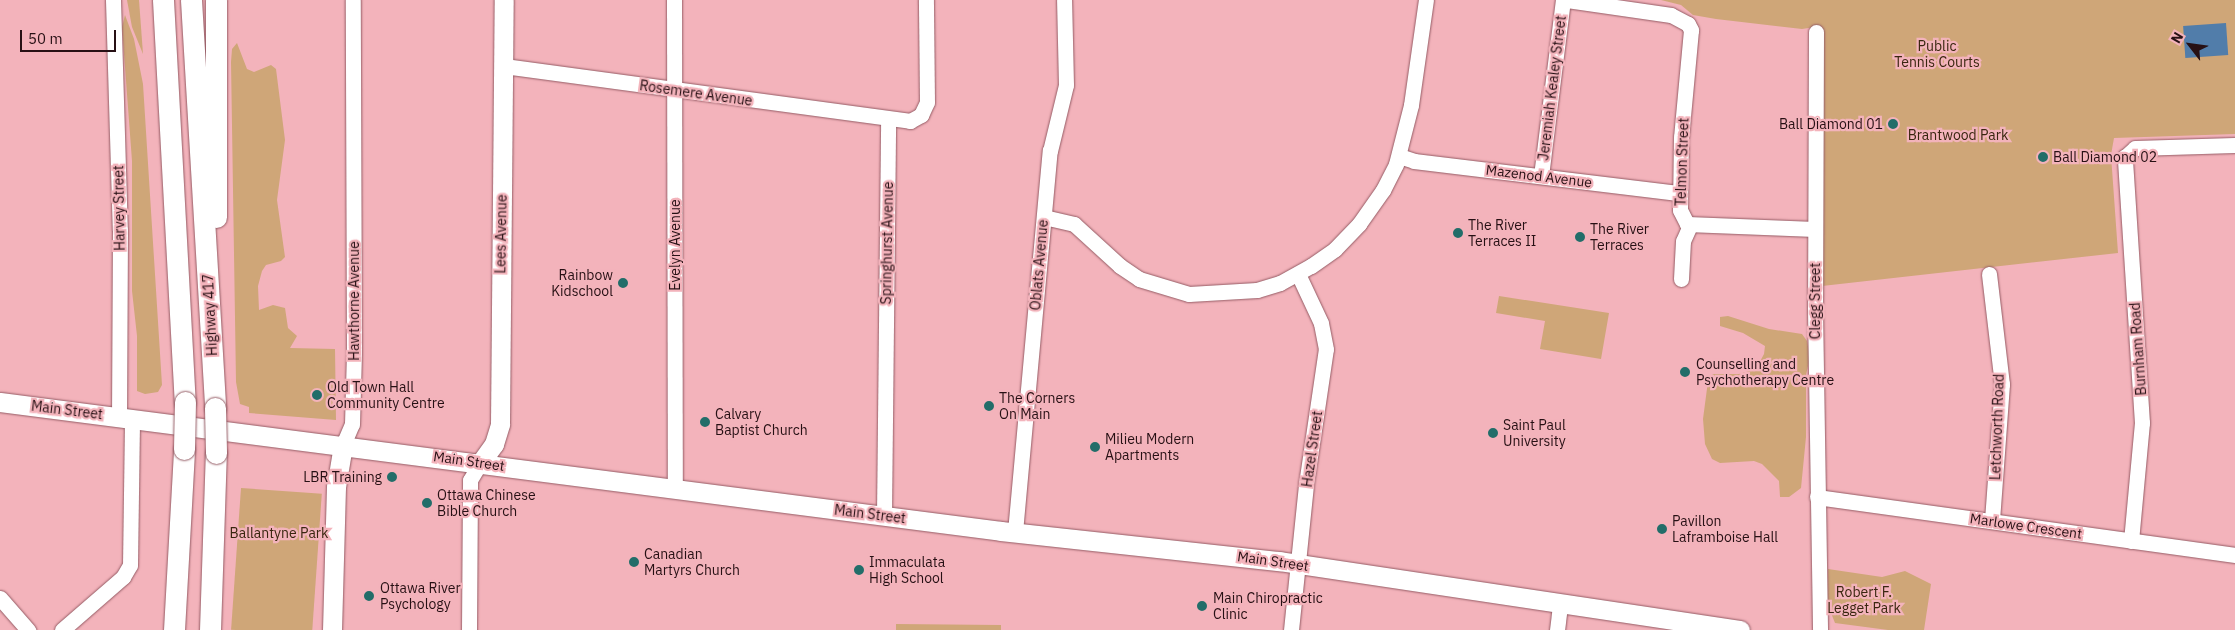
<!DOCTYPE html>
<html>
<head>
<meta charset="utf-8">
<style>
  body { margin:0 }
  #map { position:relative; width:2235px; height:630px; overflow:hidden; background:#f3b3bb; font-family:"IBM Plex Sans",sans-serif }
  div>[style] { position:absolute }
  .green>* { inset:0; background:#cfa678; transform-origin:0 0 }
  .water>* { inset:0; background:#517daa; transform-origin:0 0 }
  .roads { filter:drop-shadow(0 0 1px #955c65) drop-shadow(0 0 1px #955c65) }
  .minor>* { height:15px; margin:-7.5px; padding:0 7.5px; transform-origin:7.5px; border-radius:7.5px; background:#fff }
  .major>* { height:19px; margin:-9.5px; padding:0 9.5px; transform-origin:9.5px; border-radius:9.5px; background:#fff }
  .highway>* { height:21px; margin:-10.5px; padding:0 10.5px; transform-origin:10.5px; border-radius:10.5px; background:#fff }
  .bridges { filter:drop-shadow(0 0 1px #955c65) drop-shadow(0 0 1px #955c65) }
  .highway-bridge>* { height:21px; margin:-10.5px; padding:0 10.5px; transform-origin:10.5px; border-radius:10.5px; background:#fff }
  .dots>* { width:14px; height:14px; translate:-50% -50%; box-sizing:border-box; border:2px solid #f3b3bb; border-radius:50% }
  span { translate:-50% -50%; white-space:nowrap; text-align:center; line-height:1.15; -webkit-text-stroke:4.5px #f3b3bb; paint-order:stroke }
  .park-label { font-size:14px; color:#39260f }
  .street-label { font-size:14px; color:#271014 }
  .poi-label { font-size:14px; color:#271014 }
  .right { translate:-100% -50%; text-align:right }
  .left { translate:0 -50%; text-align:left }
  .north { position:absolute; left:2165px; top:20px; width:50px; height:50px; -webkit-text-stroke:4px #f3b3bb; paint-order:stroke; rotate:300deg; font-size:14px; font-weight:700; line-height:20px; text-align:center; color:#271014 }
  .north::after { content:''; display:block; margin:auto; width:18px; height:22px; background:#271014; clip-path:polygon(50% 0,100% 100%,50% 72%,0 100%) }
  .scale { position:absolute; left:20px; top:30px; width:96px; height:22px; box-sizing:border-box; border:2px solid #271014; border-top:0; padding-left:6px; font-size:15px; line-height:18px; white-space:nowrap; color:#271014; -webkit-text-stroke:4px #f3b3bb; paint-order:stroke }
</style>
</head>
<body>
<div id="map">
  <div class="green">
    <div style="clip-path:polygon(127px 0,139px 0,143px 54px,132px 27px)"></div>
    <div style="clip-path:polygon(1661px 0,2235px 0,2235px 134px,2114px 138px,2111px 155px,2118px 253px,1822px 286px,1821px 26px,1802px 29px,1716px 19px,1693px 15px,1681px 5px)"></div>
    <div style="clip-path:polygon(125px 15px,134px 39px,143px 84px,162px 385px,158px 392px,145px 394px,137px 391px,137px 336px,132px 291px,132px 161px,122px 27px)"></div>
    <div style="clip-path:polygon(237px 43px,247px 69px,254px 72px,271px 65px,276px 69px,285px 140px,277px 200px,285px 257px,281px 261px,266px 265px,262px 271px,258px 286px,259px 310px,273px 305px,285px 308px,288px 328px,297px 336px,290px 348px,335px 349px,336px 420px,249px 413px,249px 407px,240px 404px,236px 382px,231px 62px,232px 49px)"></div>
    <div style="clip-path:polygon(1499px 296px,1609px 313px,1601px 359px,1540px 349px,1545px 321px,1496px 313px)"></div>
    <div style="clip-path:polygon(1728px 316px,1769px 329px,1802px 334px,1807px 341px,1810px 357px,1806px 375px,1806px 437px,1801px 488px,1789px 497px,1780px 497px,1779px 481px,1762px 464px,1754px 461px,1720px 463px,1712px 459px,1705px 444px,1703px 419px,1708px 381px,1713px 374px,1739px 374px,1756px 369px,1764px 354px,1765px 346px,1743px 333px,1720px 326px,1720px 317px)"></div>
    <div style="left:241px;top:488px;width:81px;height:142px;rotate:4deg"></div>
    <div style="clip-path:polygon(1828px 569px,1882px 577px,1905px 571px,1931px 584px,1924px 630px,1888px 630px,1835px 623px,1827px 603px)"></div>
    <div style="clip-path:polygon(896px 624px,1001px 625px,1001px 630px,896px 630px)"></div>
  </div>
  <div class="water">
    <div style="left:2226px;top:23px;width:32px;height:43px;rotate:86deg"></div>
  </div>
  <div class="roads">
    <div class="minor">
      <div style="left:113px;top:0;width:230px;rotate:88.3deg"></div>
      <div style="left:120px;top:230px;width:186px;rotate:90.3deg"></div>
      <div style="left:674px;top:0;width:489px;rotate:89.9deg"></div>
      <div style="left:1567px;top:0;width:105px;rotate:8.2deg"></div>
      <div style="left:1671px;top:15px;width:19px;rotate:28deg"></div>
      <div style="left:1688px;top:24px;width:7px;rotate:63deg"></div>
      <div style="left:1691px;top:30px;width:107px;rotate:95.3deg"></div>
      <div style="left:1681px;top:137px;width:73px;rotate:90.8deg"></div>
      <div style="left:1680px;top:210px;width:16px;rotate:63deg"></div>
      <div style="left:1687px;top:224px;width:128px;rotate:2.2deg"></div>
      <div style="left:1816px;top:32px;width:277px;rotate:90.2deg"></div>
      <div style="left:1815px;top:309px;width:321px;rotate:89.1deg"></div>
      <div style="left:504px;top:66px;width:410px;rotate:7.7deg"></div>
      <div style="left:910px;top:121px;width:13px;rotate:-29deg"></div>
      <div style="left:921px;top:115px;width:14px;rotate:-65deg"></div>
      <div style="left:927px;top:102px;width:102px;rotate:-90.6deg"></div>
      <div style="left:1399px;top:156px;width:16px;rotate:18deg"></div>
      <div style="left:1414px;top:161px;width:268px;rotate:6.9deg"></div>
      <div style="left:1541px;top:176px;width:177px;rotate:-82.9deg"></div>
      <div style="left:1044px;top:217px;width:31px;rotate:13deg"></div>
      <div style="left:1074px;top:224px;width:62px;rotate:42.4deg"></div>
      <div style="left:1120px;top:266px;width:23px;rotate:34deg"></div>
      <div style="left:1139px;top:279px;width:52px;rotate:16.7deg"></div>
      <div style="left:1189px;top:294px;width:68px;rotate:-3.4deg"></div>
      <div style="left:1257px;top:290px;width:24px;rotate:-17deg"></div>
      <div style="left:1280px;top:283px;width:35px;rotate:-29deg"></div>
      <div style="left:1311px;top:266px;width:29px;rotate:-35deg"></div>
      <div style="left:1335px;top:249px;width:35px;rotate:-46deg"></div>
      <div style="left:1359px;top:224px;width:42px;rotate:-54.8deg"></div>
      <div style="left:1383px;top:190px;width:29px;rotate:-63deg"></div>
      <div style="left:1396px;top:164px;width:61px;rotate:-75.7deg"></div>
      <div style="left:1411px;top:105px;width:106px;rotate:-81.9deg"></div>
      <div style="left:1989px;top:274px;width:111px;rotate:83.3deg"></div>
      <div style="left:2002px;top:384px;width:137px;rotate:94.2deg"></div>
      <div style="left:1681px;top:279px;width:38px;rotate:-87deg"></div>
      <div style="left:1683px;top:241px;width:17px;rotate:-66deg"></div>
      <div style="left:343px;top:445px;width:23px;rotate:-67deg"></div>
      <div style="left:352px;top:424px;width:72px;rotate:-88.4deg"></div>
      <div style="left:354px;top:352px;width:352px;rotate:-90.2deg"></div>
      <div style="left:1817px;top:497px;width:422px;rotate:7.9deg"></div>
      <div style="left:884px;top:516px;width:396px;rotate:-89.4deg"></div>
      <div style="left:1015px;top:532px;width:383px;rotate:-84.8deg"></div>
      <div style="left:1050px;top:151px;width:68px;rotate:-76.4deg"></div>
      <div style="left:1066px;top:85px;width:85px;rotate:-91.3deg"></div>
      <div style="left:2131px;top:541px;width:119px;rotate:-84.7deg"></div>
      <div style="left:2142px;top:423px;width:267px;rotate:-93.7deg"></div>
      <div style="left:2125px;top:157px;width:13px;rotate:-42deg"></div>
      <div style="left:2135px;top:148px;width:100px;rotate:-1.7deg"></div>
      <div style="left:0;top:598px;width:43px;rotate:48.8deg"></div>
      <div style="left:62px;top:630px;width:81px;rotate:-41deg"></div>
      <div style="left:123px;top:577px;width:14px;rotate:-60deg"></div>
      <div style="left:130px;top:565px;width:147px;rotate:-89.2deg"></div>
      <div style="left:469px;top:630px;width:150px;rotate:-89.6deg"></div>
      <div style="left:470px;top:480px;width:21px;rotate:-59deg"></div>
      <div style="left:1291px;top:630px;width:147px;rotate:-84.1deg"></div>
      <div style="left:1306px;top:484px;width:136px;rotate:-81.6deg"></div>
      <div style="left:1326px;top:349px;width:26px;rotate:-101deg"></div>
      <div style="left:1321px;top:323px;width:54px;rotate:-115.1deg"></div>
      <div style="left:1557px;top:630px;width:25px;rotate:-83deg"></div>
    </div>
    <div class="major">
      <div style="left:0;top:402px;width:1009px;rotate:7.34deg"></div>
      <div style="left:1001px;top:531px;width:280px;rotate:6.2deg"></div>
      <div style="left:1279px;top:561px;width:466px;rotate:8.5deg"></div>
      <div style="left:481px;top:462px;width:22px;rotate:-54deg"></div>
      <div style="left:494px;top:444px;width:21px;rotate:-73deg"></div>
      <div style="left:500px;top:424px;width:424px;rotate:-89.5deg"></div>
      <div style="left:332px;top:630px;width:143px;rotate:-88.4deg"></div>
      <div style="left:336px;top:487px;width:43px;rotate:-80.5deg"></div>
    </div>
    <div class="highway">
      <div style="left:163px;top:0;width:403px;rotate:86.9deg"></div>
      <div style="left:191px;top:0;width:409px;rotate:86.6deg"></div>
      <div style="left:216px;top:217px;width:217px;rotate:-90deg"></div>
      <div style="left:174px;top:630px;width:181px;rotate:-86.8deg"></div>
      <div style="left:210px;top:630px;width:177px;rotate:-88.1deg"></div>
    </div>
  </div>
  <div class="bridges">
    <div class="highway-bridge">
      <div style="left:215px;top:408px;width:45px;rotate:88.7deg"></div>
      <div style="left:184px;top:449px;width:47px;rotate:-88.8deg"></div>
    </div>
  </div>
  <div class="dots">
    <div style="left:1893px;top:124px;background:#226d69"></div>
    <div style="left:2043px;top:157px;background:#226d69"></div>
    <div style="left:1458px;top:233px;background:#226d69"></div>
    <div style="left:1580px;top:237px;background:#226d69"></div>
    <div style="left:623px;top:283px;background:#226d69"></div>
    <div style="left:1685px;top:372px;background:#226d69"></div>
    <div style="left:317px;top:395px;background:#226d69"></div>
    <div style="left:989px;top:406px;background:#226d69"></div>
    <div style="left:705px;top:422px;background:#226d69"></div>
    <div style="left:1493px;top:433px;background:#226d69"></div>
    <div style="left:1095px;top:447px;background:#226d69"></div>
    <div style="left:392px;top:477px;background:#226d69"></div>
    <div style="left:427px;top:503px;background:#226d69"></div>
    <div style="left:1662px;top:529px;background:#226d69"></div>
    <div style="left:634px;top:562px;background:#226d69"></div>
    <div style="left:859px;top:570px;background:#226d69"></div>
    <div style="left:369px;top:596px;background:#226d69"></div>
    <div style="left:1202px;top:606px;background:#226d69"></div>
  </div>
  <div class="park-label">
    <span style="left:1937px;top:54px">Public<br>Tennis Courts</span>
    <span style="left:1958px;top:135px">Brantwood Park</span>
    <span style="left:279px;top:533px">Ballantyne Park</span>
    <span style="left:1864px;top:600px">Robert F.<br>Legget Park</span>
  </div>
  <div class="street-label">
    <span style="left:1552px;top:88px;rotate:-83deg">Jeremiah Kealey Street</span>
    <span style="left:696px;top:93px;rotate:8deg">Rosemere Avenue</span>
    <span style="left:1682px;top:162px;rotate:-88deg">Telmon Street</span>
    <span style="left:1539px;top:176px;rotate:7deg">Mazenod Avenue</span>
    <span style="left:119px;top:208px;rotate:-91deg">Harvey Street</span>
    <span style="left:501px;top:234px;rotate:-89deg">Lees Avenue</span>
    <span style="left:887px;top:243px;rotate:-89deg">Springhurst Avenue</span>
    <span style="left:675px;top:245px;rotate:-90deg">Evelyn Avenue</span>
    <span style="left:1039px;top:265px;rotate:-85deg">Oblats Avenue</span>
    <span style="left:354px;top:301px;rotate:-90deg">Hawthorne Avenue</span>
    <span style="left:1815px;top:301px;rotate:-90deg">Clegg Street</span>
    <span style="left:210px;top:315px;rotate:-93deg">Highway 417</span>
    <span style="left:2138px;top:349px;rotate:-94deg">Burnham Road</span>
    <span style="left:67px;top:410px;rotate:7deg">Main Street</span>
    <span style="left:1997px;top:427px;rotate:-88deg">Letchworth Road</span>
    <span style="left:1312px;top:449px;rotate:-82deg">Hazel Street</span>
    <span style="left:469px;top:461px;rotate:8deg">Main Street</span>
    <span style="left:870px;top:514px;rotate:7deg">Main Street</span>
    <span style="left:2026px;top:526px;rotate:8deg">Marlowe Crescent</span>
    <span style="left:1273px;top:561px;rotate:8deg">Main Street</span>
  </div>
  <div class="poi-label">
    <span class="right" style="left:1883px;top:124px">Ball Diamond 01</span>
    <span class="left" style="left:2053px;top:157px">Ball Diamond 02</span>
    <span class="left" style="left:1468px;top:233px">The River<br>Terraces II</span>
    <span class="left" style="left:1590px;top:237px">The River<br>Terraces</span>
    <span class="right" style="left:613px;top:283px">Rainbow<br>Kidschool</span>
    <span class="left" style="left:1696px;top:372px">Counselling and<br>Psychotherapy Centre</span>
    <span class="left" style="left:327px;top:395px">Old Town Hall<br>Community Centre</span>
    <span class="left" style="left:999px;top:406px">The Corners<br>On Main</span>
    <span class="left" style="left:715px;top:422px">Calvary<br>Baptist Church</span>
    <span class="left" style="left:1503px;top:433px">Saint Paul<br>University</span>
    <span class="left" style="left:1105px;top:447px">Milieu Modern<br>Apartments</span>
    <span class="right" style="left:382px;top:477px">LBR Training</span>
    <span class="left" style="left:437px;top:503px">Ottawa Chinese<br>Bible Church</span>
    <span class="left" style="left:1672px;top:529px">Pavillon<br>Laframboise Hall</span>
    <span class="left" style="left:644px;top:562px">Canadian<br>Martyrs Church</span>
    <span class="left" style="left:869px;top:570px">Immaculata<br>High School</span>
    <span class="left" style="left:380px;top:596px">Ottawa River<br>Psychology</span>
    <span class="left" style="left:1213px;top:606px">Main Chiropractic<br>Clinic</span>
  </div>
  <div class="north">N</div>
  <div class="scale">50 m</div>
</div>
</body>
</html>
